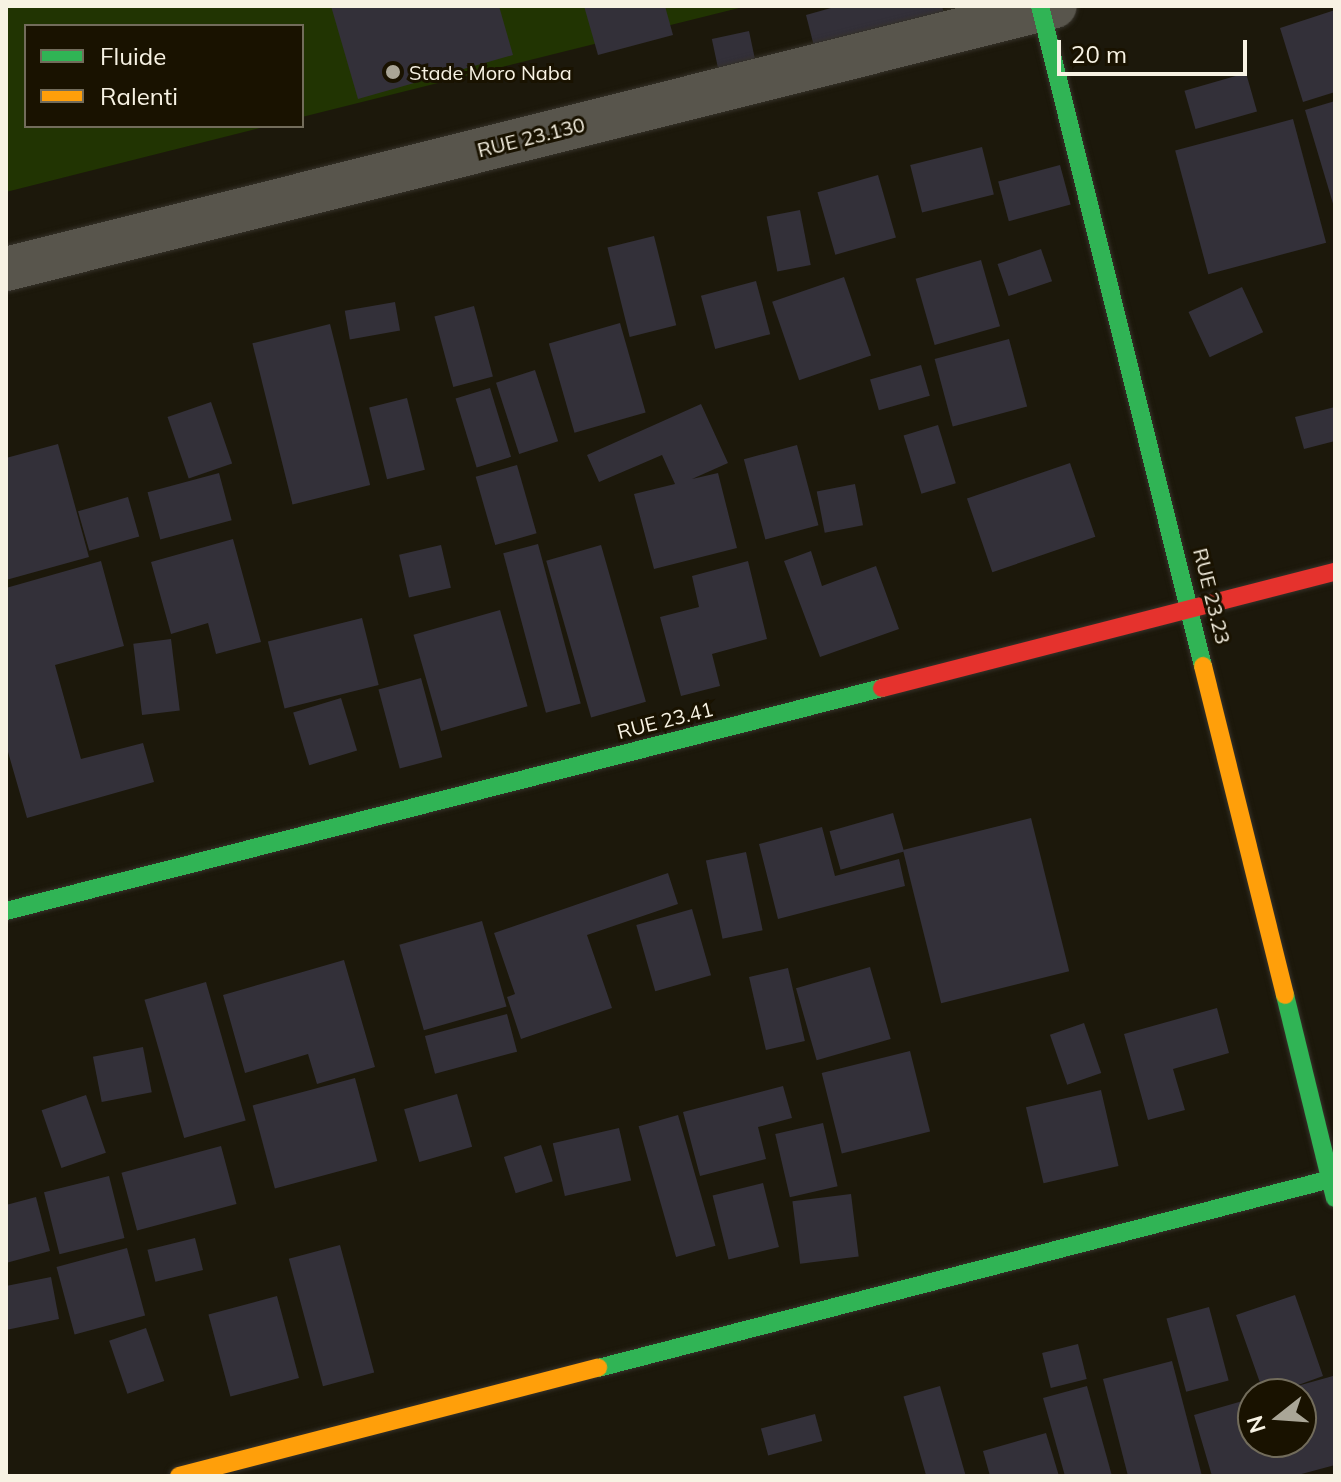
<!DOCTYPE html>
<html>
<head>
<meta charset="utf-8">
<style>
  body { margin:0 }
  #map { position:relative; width:1341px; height:1482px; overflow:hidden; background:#1c180b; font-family:Mulish,sans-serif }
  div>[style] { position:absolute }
  .green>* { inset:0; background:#213402 }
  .building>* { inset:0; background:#333039; transform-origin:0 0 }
  .roads { filter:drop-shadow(0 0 2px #36322a) drop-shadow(0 0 2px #36322a) }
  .street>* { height:44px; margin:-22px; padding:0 22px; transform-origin:22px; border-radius:22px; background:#58554c }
  .fast>* { height:18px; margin:-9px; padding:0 9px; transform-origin:9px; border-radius:9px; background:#30b455 }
  .slow>* { height:18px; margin:-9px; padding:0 9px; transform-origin:9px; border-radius:9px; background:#ff9f0a }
  .jam>* { height:18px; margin:-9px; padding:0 9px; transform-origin:9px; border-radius:9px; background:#e5322d }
  .dots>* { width:22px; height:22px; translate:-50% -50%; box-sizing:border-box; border:4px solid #191200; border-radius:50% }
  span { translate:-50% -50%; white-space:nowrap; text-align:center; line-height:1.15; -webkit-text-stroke:6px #191200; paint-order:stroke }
  .poi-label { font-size:20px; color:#f7f2e3 }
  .left { translate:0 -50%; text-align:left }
  .street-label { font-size:20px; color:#f7f2e3 }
  .frame { position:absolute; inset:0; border:8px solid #f7f2e3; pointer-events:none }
  .legend { position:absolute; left:24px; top:24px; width:280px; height:104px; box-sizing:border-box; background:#191200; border:2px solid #726c5b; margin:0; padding:10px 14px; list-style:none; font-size:24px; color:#f7f2e3 }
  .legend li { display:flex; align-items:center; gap:16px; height:40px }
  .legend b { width:40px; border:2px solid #726c5b }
  .north { position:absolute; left:1237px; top:1378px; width:80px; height:80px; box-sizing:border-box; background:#191200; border:2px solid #726c5b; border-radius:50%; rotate:253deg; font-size:22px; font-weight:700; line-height:32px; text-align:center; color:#f7f2e3 }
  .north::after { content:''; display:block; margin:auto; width:28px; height:36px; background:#aaa697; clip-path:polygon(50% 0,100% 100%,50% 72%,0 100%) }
  .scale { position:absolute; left:1057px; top:40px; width:190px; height:36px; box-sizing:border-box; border:4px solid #f7f2e3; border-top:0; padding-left:10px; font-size:24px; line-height:28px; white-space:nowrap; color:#f7f2e3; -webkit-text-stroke:6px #191200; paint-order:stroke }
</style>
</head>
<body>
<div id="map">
  <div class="green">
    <div style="clip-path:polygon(6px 6px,747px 6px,302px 117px,302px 26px,26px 26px,26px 126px,268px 126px,6px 192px)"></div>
  </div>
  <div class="building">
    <div style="clip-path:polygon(331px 6px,499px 6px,513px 55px,358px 99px)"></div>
    <div style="clip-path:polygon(584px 6px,665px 6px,673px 35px,598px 55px)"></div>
    <div style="clip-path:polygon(838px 6px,942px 6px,947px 23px,817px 58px,806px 15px)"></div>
    <div style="clip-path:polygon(1335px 10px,1335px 92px,1303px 102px,1280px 28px)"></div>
    <div style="left:749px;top:31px;width:51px;height:38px;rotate:78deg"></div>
    <div style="left:1246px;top:73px;width:40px;height:64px;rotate:74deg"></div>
    <div style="clip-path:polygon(1335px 101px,1335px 207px,1334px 207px,1305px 110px)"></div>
    <div style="left:1293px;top:119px;width:128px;height:122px;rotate:75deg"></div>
    <div style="left:982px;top:147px;width:49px;height:74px;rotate:76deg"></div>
    <div style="left:1060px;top:165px;width:41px;height:64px;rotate:75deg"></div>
    <div style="left:878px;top:175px;width:65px;height:63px;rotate:74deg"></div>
    <div style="left:800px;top:210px;width:56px;height:34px;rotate:79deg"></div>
    <div style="left:654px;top:236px;width:92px;height:48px;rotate:76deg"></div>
    <div style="left:1041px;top:249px;width:34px;height:46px;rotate:71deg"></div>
    <div style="left:981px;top:260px;width:69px;height:68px;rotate:74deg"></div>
    <div style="left:844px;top:277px;width:83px;height:76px;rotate:71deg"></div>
    <div style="left:756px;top:281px;width:55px;height:57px;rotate:75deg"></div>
    <div style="left:1242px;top:287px;width:50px;height:59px;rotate:65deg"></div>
    <div style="left:395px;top:302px;width:29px;height:51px;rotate:80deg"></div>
    <div style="left:474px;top:306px;width:73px;height:41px;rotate:75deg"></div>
    <div style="left:620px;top:323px;width:93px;height:74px;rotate:74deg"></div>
    <div style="left:330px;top:324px;width:166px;height:80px;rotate:76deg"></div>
    <div style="left:1009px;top:339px;width:70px;height:77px;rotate:75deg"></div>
    <div style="left:921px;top:365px;width:32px;height:53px;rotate:74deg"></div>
    <div style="left:535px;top:370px;width:75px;height:41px;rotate:72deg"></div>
    <div style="left:490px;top:388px;width:72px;height:36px;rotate:73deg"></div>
    <div style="left:407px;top:398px;width:74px;height:39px;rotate:76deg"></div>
    <div style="left:211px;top:402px;width:65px;height:46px;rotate:71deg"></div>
    <div style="clip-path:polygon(701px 404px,728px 463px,692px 479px,718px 473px,737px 548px,654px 569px,634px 494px,675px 484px,662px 455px,599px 482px,587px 455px)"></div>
    <div style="clip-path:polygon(1335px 407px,1335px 441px,1304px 449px,1295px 417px)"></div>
    <div style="left:938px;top:425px;width:61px;height:36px;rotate:73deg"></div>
    <div style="clip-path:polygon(58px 444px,89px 557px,6px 580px,6px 458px)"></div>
    <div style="left:797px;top:445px;width:83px;height:55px;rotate:75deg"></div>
    <div style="left:1070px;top:463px;width:78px;height:109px;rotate:71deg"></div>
    <div style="left:517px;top:465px;width:71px;height:43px;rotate:74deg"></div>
    <div style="left:219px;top:473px;width:49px;height:74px;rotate:75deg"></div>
    <div style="left:855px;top:484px;width:42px;height:39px;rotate:79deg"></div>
    <div style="left:128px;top:497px;width:41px;height:52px;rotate:74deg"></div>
    <div style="clip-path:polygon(233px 539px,261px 642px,216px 654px,208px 623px,171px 634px,151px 562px)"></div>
    <div style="left:538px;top:544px;width:165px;height:36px;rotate:75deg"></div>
    <div style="left:441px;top:545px;width:44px;height:43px;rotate:77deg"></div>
    <div style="left:601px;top:545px;width:163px;height:57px;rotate:74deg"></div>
    <div style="clip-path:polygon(811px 551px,822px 586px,876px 566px,899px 629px,820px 657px,784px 561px)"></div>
    <div style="clip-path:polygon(101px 561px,124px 646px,55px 665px,81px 759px,143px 743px,154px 782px,27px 818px,6px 745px,6px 588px)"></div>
    <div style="clip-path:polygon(748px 561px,767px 639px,712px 654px,720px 686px,681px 696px,660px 617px,699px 607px,692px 576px)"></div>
    <div style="left:500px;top:610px;width:100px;height:90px;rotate:74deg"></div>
    <div style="left:362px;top:618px;width:69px;height:97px;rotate:76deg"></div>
    <div style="left:171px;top:639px;width:72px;height:38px;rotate:83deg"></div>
    <div style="left:421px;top:678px;width:82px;height:44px;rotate:75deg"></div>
    <div style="left:341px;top:698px;width:55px;height:50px;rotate:73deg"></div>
    <div style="left:893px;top:813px;width:40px;height:66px;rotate:74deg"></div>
    <div style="left:1031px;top:818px;width:158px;height:132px;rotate:76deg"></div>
    <div style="clip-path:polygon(822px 827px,835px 876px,899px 859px,905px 886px,778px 919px,759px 844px)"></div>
    <div style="left:746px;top:852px;width:80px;height:41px;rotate:78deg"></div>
    <div style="clip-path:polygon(668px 873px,678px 904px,587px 935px,612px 1008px,521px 1039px,507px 997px,515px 994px,494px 933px)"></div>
    <div style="left:692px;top:909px;width:69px;height:58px;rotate:74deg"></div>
    <div style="left:482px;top:921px;width:89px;height:86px;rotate:74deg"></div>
    <div style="clip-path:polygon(344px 960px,375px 1067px,317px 1084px,308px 1054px,245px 1073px,223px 995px)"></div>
    <div style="left:870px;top:967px;width:75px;height:77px;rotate:74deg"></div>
    <div style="left:788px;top:968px;width:75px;height:40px;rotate:77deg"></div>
    <div style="left:206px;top:982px;width:144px;height:64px;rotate:74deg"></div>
    <div style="clip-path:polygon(1217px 1008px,1229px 1053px,1173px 1069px,1185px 1110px,1148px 1120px,1124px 1034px)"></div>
    <div style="left:507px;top:1014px;width:39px;height:85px;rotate:75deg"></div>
    <div style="left:1084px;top:1023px;width:53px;height:36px;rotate:71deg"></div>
    <div style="left:143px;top:1047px;width:46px;height:51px;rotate:79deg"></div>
    <div style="left:910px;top:1051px;width:83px;height:91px;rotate:76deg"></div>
    <div style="left:355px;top:1078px;width:86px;height:106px;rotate:75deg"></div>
    <div style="clip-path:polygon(783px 1086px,792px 1118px,758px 1127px,766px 1159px,700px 1176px,683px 1112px)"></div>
    <div style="left:1101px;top:1090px;width:78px;height:77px;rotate:77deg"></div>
    <div style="left:457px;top:1094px;width:55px;height:55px;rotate:74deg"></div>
    <div style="left:86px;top:1095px;width:61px;height:47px;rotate:71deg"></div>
    <div style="left:678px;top:1115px;width:136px;height:41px;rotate:74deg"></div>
    <div style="left:823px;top:1123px;width:65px;height:49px;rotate:77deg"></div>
    <div style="left:619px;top:1128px;width:54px;height:68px;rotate:77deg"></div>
    <div style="left:541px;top:1145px;width:38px;height:39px;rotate:72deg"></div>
    <div style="left:221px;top:1146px;width:60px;height:103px;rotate:75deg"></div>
    <div style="left:109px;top:1176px;width:64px;height:67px;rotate:76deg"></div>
    <div style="left:763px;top:1183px;width:66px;height:52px;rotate:76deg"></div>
    <div style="left:851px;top:1194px;width:63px;height:59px;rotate:83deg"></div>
    <div style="clip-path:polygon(36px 1197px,50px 1251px,6px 1263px,6px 1205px)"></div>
    <div style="left:195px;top:1238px;width:33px;height:49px;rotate:76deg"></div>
    <div style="left:340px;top:1245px;width:132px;height:53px;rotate:75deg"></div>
    <div style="left:127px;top:1248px;width:70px;height:73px;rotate:75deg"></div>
    <div style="clip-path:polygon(51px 1277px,59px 1319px,6px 1330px,6px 1286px)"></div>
    <div style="clip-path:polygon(1295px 1295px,1323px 1376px,1290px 1388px,1333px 1376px,1335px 1465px,1294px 1476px,1212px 1476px,1194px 1415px,1253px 1398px,1253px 1442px,1301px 1442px,1301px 1394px,1264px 1394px,1236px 1315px)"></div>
    <div style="left:277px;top:1296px;width:85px;height:71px;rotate:75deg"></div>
    <div style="left:1209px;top:1307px;width:76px;height:44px;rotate:75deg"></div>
    <div style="left:146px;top:1328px;width:56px;height:39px;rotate:71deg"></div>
    <div style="left:1078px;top:1344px;width:36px;height:37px;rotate:76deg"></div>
    <div style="clip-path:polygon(1172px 1361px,1202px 1476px,1128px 1476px,1103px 1379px)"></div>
    <div style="left:940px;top:1386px;width:93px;height:38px;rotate:74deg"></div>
    <div style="clip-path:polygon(1087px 1386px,1112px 1476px,1065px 1476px,1043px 1398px)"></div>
    <div style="left:815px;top:1414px;width:28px;height:56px;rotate:75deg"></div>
    <div style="clip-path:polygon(1046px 1433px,1059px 1476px,990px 1476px,983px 1451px)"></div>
  </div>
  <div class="roads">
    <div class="street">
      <div style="left:6px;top:269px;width:1081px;rotate:-14.07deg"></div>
    </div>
    <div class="fast">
      <div style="left:1040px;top:6px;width:680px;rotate:76.13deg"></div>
      <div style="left:6px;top:911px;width:904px;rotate:-14.28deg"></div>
      <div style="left:1285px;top:995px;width:209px;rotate:76.2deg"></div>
      <div style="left:598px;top:1368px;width:761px;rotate:-14.46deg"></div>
    </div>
    <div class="slow">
      <div style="left:1203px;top:666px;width:339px;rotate:76deg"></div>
      <div style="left:179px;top:1476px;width:433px;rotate:-14.5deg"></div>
    </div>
    <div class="jam">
      <div style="left:882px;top:688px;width:468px;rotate:-14.4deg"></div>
    </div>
  </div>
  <div class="dots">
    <div style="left:393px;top:72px;background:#aaa697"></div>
  </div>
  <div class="poi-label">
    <span class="left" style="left:409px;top:72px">Stade Moro Naba</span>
  </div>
  <div class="street-label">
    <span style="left:531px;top:137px;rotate:-14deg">RUE 23.130</span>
    <span style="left:1212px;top:596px;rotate:76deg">RUE 23.23</span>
    <span style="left:665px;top:720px;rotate:-14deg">RUE 23.41</span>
  </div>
  <div class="frame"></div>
  <ul class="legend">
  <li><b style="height:10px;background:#30b455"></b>Fluide</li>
  <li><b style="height:10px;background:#ff9f0a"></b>Ralenti</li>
  </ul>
  <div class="north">N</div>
  <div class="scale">20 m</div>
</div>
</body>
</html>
